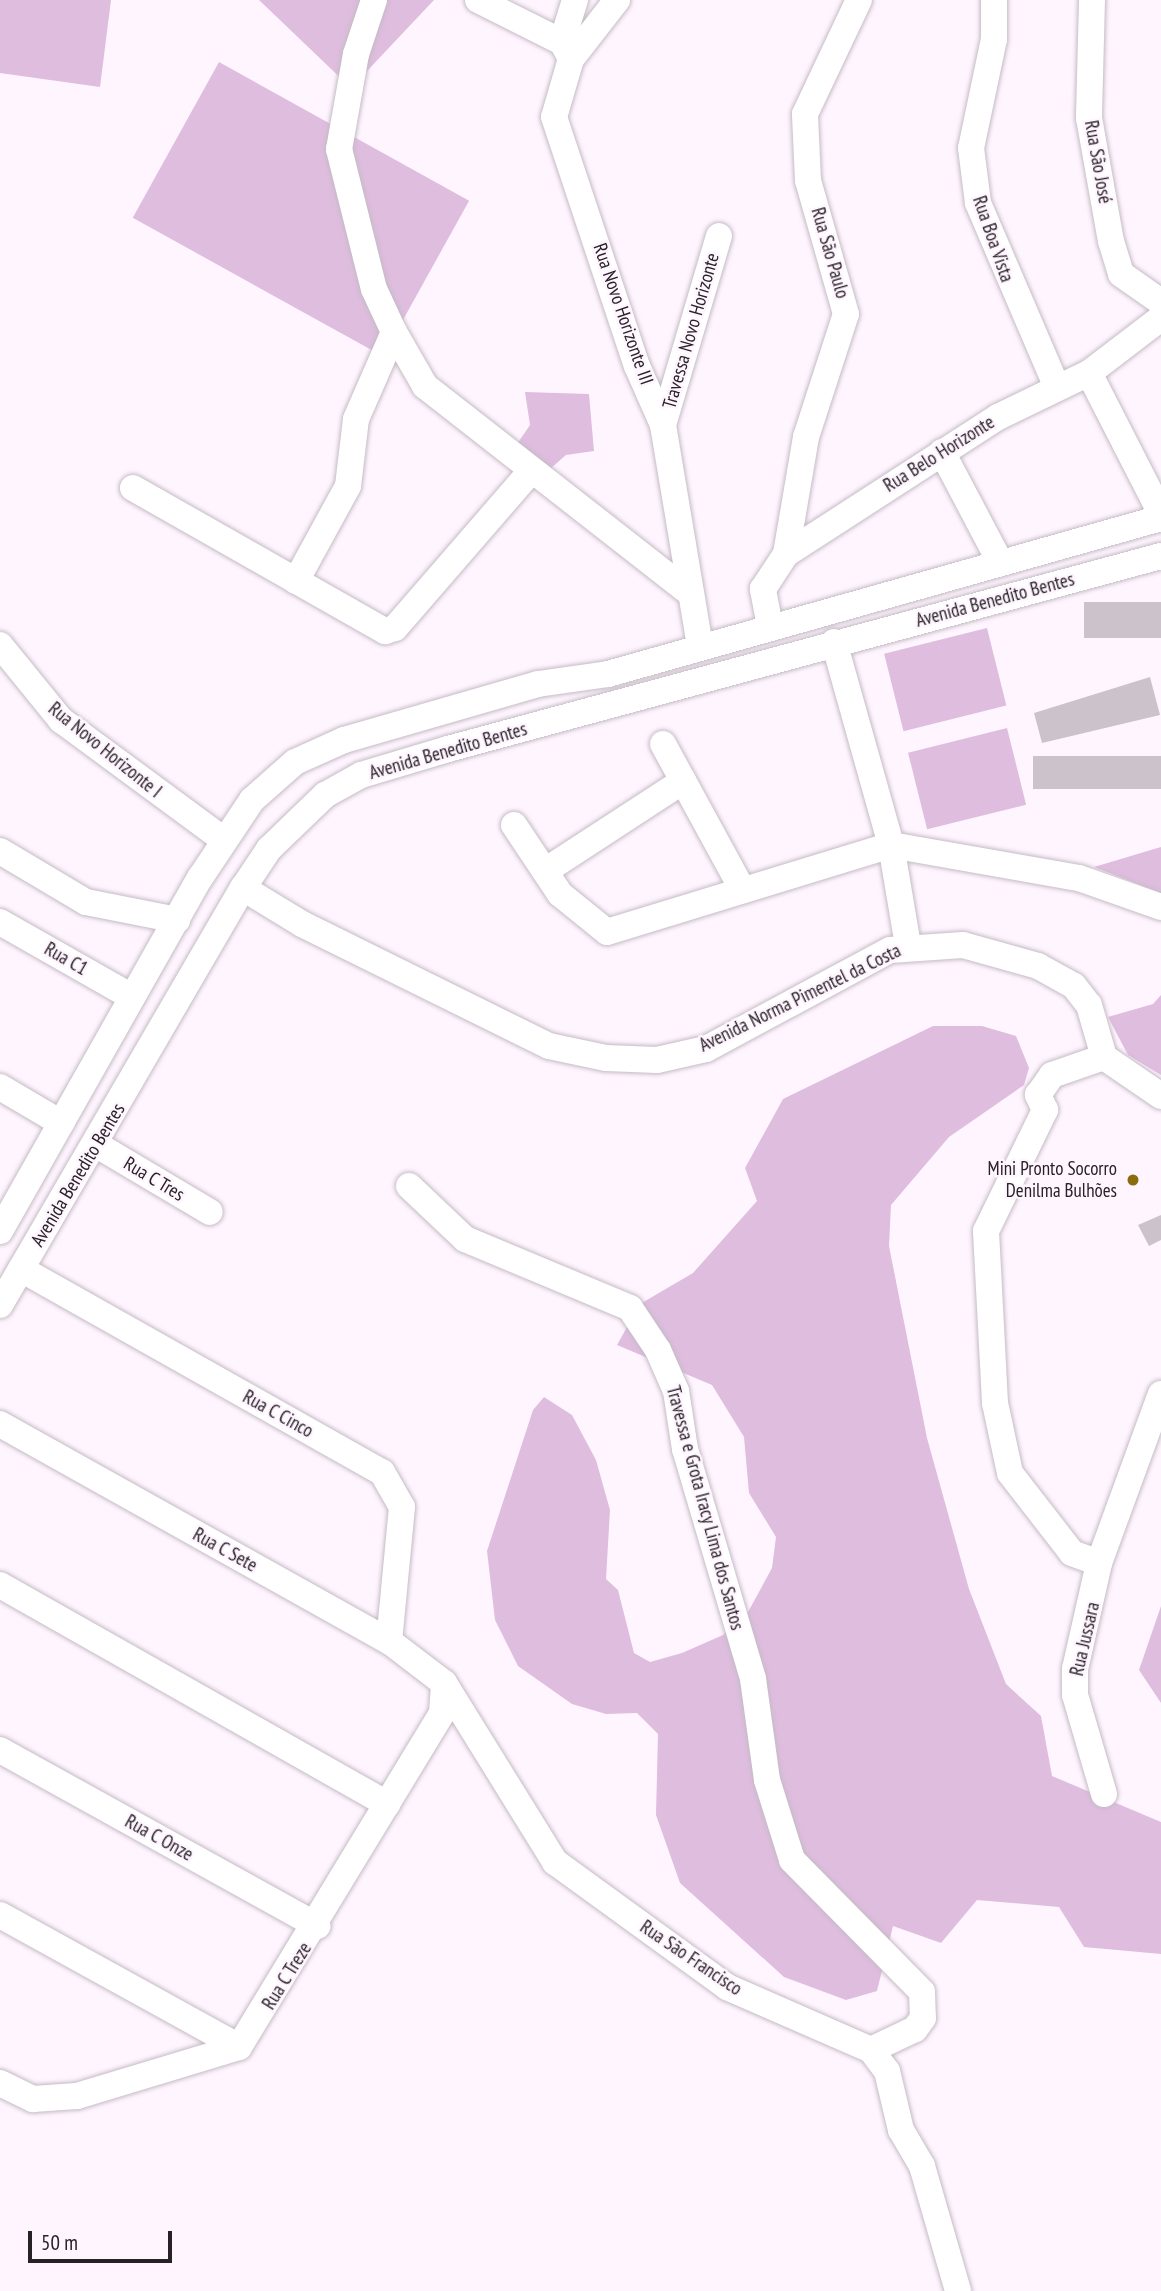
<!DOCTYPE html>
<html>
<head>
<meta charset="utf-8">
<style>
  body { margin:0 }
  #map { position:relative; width:1161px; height:2291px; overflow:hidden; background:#fff5ff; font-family:"PT Sans Narrow",sans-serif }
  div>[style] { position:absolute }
  .green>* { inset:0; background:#dfbddf; transform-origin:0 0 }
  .building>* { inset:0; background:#ccc2cc; transform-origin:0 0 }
  .roads { filter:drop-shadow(0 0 2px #c5bbc5) drop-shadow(0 0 2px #c5bbc5) }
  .minor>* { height:26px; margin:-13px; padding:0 13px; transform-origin:13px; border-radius:13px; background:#fff }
  .dots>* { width:19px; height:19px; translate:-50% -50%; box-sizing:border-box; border:4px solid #fff5ff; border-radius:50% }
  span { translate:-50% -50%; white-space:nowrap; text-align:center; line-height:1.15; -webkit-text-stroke:5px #fff5ff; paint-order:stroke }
  .street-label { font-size:19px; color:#262226 }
  .poi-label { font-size:19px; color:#262226 }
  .right { translate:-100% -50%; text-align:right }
  .scale { position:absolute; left:28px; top:2231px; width:144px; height:32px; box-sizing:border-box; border:4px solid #262226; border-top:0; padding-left:9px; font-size:21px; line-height:24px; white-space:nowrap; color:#262226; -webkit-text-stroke:5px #fff5ff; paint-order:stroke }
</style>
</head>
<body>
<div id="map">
  <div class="green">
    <div style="clip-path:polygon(0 0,111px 0,100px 87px,0 73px)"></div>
    <div style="clip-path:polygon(259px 0,434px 0,351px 88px)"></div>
    <div style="left:219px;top:62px;width:286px;height:178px;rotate:29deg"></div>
    <div style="clip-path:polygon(525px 392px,589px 394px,594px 451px,566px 455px,550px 469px,517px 444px,530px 425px)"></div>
    <div style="left:987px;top:628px;width:80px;height:106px;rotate:76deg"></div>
    <div style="left:1007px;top:728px;width:79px;height:102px;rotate:76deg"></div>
    <div style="clip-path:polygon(1161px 847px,1161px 893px,1094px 867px)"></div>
    <div style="clip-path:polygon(1161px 995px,1161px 1075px,1128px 1055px,1108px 1017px,1153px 1004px)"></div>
    <div style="clip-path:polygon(933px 1026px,982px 1026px,1016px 1036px,1029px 1068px,1024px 1085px,949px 1137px,891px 1205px,889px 1246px,927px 1438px,969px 1589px,1006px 1684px,1041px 1716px,1052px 1776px,1161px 1822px,1161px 1954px,1084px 1947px,1059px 1907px,977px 1900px,941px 1943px,893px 1926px,877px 1991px,846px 2000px,784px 1977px,680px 1883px,656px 1815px,658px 1734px,637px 1713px,606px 1714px,572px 1704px,518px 1666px,495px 1620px,487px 1551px,533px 1410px,544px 1397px,572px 1415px,596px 1460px,610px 1510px,606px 1579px,618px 1590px,634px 1653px,650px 1662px,682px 1653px,723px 1635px,748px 1612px,772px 1568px,776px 1537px,749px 1493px,744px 1437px,712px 1385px,617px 1345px,640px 1304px,693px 1273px,757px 1201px,745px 1168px,783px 1099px)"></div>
    <div style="clip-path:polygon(1161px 1606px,1161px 1703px,1139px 1670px)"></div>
  </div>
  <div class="building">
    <div style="left:1161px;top:602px;width:36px;height:77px;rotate:90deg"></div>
    <div style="clip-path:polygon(1150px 677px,1160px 715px,1042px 743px,1034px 713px)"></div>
    <div style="left:1161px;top:756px;width:33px;height:128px;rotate:90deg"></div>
    <div style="clip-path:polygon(1161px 1215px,1161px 1240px,1149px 1246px,1138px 1225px)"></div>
  </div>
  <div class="roads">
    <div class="minor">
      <div style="left:374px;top:0;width:57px;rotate:108.4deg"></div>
      <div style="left:356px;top:54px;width:97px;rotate:100.1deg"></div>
      <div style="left:339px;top:149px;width:144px;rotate:76deg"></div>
      <div style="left:374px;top:289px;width:47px;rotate:65.1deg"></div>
      <div style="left:394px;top:332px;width:62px;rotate:60.1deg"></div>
      <div style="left:425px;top:386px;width:330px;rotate:38deg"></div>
      <div style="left:478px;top:0;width:94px;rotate:26.6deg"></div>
      <div style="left:617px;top:0;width:75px;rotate:127.9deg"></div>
      <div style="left:571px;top:59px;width:60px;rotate:106.3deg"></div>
      <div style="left:554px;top:117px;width:262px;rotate:71.6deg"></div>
      <div style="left:637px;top:366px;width:64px;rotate:66.2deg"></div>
      <div style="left:663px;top:425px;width:225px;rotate:80.5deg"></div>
      <div style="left:994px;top:0;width:39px;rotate:90deg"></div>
      <div style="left:994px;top:39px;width:111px;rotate:101.9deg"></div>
      <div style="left:971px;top:148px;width:55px;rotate:82.7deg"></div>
      <div style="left:978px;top:203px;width:200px;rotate:66.8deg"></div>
      <div style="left:1092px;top:0;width:118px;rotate:91.5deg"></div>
      <div style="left:1089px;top:118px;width:125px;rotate:79.9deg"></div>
      <div style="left:1111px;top:241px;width:34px;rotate:73deg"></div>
      <div style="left:1121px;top:274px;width:49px;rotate:35deg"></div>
      <div style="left:570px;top:57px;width:17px;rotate:-118deg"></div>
      <div style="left:562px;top:42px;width:44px;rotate:-72.8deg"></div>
      <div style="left:1089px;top:373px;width:158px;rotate:62.9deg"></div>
      <div style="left:663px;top:425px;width:197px;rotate:-73.5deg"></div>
      <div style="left:942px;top:452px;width:122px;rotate:62.2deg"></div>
      <div style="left:133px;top:488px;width:290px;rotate:29.6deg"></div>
      <div style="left:385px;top:631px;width:10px;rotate:-17deg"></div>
      <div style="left:395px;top:628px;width:208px;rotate:-49.1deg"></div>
      <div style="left:786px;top:554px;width:119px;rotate:-80.3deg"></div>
      <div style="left:806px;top:437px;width:129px;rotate:-72deg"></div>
      <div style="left:846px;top:314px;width:138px;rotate:-105.9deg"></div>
      <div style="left:808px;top:181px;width:67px;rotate:-92.6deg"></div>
      <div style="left:805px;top:114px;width:126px;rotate:-64.7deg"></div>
      <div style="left:296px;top:581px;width:108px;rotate:-61.3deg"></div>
      <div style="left:348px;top:486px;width:67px;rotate:-83.2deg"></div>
      <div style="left:356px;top:419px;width:95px;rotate:-66.4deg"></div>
      <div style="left:770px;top:626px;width:38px;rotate:-101deg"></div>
      <div style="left:763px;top:589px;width:42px;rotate:-56.7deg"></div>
      <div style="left:786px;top:554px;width:252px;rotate:-32.9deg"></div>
      <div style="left:998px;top:417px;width:101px;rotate:-25.8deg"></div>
      <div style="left:1089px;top:373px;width:91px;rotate:-37.4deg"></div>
      <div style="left:834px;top:642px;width:211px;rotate:74.3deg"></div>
      <div style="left:891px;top:845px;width:101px;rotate:80.4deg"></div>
      <div style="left:0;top:645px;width:97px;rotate:50.9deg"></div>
      <div style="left:61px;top:720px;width:202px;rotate:36.4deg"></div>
      <div style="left:663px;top:744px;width:165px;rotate:61.4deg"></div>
      <div style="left:514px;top:825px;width:83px;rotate:56.3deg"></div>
      <div style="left:560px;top:894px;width:60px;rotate:39deg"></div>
      <div style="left:607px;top:932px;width:297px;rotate:-17deg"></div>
      <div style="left:891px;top:845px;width:191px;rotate:10deg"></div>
      <div style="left:1079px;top:878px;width:87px;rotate:19.5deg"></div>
      <div style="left:0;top:851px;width:100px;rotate:30.7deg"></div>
      <div style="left:86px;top:902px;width:93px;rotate:11.2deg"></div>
      <div style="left:545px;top:871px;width:165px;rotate:-33.1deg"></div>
      <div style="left:243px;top:888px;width:69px;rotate:31.4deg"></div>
      <div style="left:302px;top:924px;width:275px;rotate:26.3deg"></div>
      <div style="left:549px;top:1046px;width:58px;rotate:11.9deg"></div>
      <div style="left:606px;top:1058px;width:51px;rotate:2.2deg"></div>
      <div style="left:657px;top:1060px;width:50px;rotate:-12.7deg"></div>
      <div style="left:706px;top:1049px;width:209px;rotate:-28.3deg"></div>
      <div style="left:890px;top:950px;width:73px;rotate:-3.9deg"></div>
      <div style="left:963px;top:945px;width:78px;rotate:15.6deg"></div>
      <div style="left:1038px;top:966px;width:41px;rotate:29.1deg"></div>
      <div style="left:1074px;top:986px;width:24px;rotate:52deg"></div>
      <div style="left:1089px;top:1005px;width:54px;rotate:73.9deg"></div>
      <div style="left:1104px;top:1057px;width:69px;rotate:34.4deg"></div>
      <div style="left:0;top:922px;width:152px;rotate:29.6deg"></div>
      <div style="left:0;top:1087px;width:71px;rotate:30.5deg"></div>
      <div style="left:97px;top:1145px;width:131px;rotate:30.7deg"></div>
      <div style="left:409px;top:1186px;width:77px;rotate:43.4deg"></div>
      <div style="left:465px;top:1239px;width:179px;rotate:22.7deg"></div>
      <div style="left:630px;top:1308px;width:50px;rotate:56.3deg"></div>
      <div style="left:658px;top:1350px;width:45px;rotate:66.3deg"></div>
      <div style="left:676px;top:1391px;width:59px;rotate:81.2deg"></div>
      <div style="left:685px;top:1449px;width:240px;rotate:73.5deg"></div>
      <div style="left:753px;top:1679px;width:102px;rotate:82.1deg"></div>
      <div style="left:767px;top:1780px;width:84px;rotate:72.6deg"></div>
      <div style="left:792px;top:1860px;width:185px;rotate:45.4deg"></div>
      <div style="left:922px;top:1992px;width:26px;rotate:88deg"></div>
      <div style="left:923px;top:2018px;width:14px;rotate:126deg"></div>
      <div style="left:915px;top:2029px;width:49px;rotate:154.5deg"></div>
      <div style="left:0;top:1231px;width:406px;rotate:-60.5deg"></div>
      <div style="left:200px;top:878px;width:94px;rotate:-56.3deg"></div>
      <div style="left:252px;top:800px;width:57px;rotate:-41.5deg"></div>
      <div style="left:295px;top:762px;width:54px;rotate:-24.2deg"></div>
      <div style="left:344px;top:740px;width:202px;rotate:-16.1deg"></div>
      <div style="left:538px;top:684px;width:71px;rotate:-8.1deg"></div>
      <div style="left:608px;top:674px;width:575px;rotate:-15.75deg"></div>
      <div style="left:21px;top:1269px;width:414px;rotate:29.4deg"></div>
      <div style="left:382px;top:1472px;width:40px;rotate:60.3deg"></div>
      <div style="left:402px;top:1507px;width:135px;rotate:95.5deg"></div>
      <div style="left:0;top:1305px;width:483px;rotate:-59.8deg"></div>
      <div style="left:243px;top:888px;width:47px;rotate:-56.3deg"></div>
      <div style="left:269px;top:849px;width:78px;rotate:-44deg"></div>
      <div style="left:325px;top:795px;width:41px;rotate:-29.1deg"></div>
      <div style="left:361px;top:775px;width:91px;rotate:-16.6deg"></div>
      <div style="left:448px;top:749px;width:739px;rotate:-15.15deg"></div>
      <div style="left:0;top:1424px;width:445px;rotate:29.2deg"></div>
      <div style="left:389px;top:1641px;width:69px;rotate:37.4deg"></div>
      <div style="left:444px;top:1683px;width:211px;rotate:58.2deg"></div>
      <div style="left:555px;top:1862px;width:213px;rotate:36deg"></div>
      <div style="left:727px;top:1987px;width:157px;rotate:23.6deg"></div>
      <div style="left:871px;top:2050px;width:26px;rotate:53deg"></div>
      <div style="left:887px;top:2071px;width:61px;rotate:76.7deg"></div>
      <div style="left:901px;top:2130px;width:42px;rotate:59.7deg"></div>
      <div style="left:922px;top:2166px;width:130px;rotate:73.9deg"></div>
      <div style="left:1099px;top:1563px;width:29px;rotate:-160deg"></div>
      <div style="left:1072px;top:1553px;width:101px;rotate:-127.8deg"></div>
      <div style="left:1010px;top:1473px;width:72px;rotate:-102.1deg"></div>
      <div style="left:995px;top:1403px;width:172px;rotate:-93deg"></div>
      <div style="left:986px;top:1231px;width:135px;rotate:-64deg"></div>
      <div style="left:1045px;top:1110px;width:17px;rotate:-115deg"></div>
      <div style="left:1038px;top:1095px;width:24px;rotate:-55deg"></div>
      <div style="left:1052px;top:1075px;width:55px;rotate:-19.1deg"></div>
      <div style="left:0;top:1585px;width:445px;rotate:29.5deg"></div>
      <div style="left:0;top:1750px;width:363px;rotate:29deg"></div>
      <div style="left:1104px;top:1794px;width:103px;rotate:-106.3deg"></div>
      <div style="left:1075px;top:1695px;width:26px;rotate:-90deg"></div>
      <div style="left:1075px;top:1669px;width:109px;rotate:-77.2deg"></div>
      <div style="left:1099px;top:1563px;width:180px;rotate:-69.9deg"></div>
      <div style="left:0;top:1915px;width:273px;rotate:28.9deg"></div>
      <div style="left:0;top:2083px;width:37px;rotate:26deg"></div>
      <div style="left:33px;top:2099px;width:44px;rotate:-3.9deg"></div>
      <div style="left:77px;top:2096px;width:169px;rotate:-16.8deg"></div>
      <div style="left:239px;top:2047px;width:391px;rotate:-58.7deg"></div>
      <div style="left:442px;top:1713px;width:30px;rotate:-86deg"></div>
    </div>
  </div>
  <div class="dots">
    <div style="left:1133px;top:1180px;background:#8b6c0e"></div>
  </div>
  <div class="street-label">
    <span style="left:1098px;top:162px;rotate:80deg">Rua São José</span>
    <span style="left:993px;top:239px;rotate:71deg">Rua Boa Vista</span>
    <span style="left:830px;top:253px;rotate:74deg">Rua São Paulo</span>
    <span style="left:623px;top:314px;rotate:71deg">Rua Novo Horizonte III</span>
    <span style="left:691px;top:331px;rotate:-74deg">Travessa Novo Horizonte</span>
    <span style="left:939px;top:454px;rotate:-32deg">Rua Belo Horizonte</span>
    <span style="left:995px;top:600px;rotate:-15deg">Avenida Benedito Bentes</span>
    <span style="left:105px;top:750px;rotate:39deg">Rua Novo Horizonte I</span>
    <span style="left:448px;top:751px;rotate:-16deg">Avenida Benedito Bentes</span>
    <span style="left:66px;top:959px;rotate:30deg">Rua C1</span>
    <span style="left:800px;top:998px;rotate:-26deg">Avenida Norma Pimentel da Costa</span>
    <span style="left:78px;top:1175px;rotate:-59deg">Avenida Benedito Bentes</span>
    <span style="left:154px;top:1179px;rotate:31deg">Rua C Tres</span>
    <span style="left:278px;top:1414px;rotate:29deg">Rua C Cinco</span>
    <span style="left:705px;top:1508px;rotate:75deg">Travessa e Grota Iracy Lima dos Santos</span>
    <span style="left:225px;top:1550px;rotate:29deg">Rua C Sete</span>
    <span style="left:1085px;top:1639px;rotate:-77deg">Rua Jussara</span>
    <span style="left:159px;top:1838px;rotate:29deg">Rua C Onze</span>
    <span style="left:691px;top:1958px;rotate:34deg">Rua São Francisco</span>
    <span style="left:287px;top:1976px;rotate:-58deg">Rua C Treze</span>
  </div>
  <div class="poi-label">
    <span class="right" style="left:1117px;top:1180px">Mini Pronto Socorro<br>Denilma Bulhões</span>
  </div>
  <div class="scale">50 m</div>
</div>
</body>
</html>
